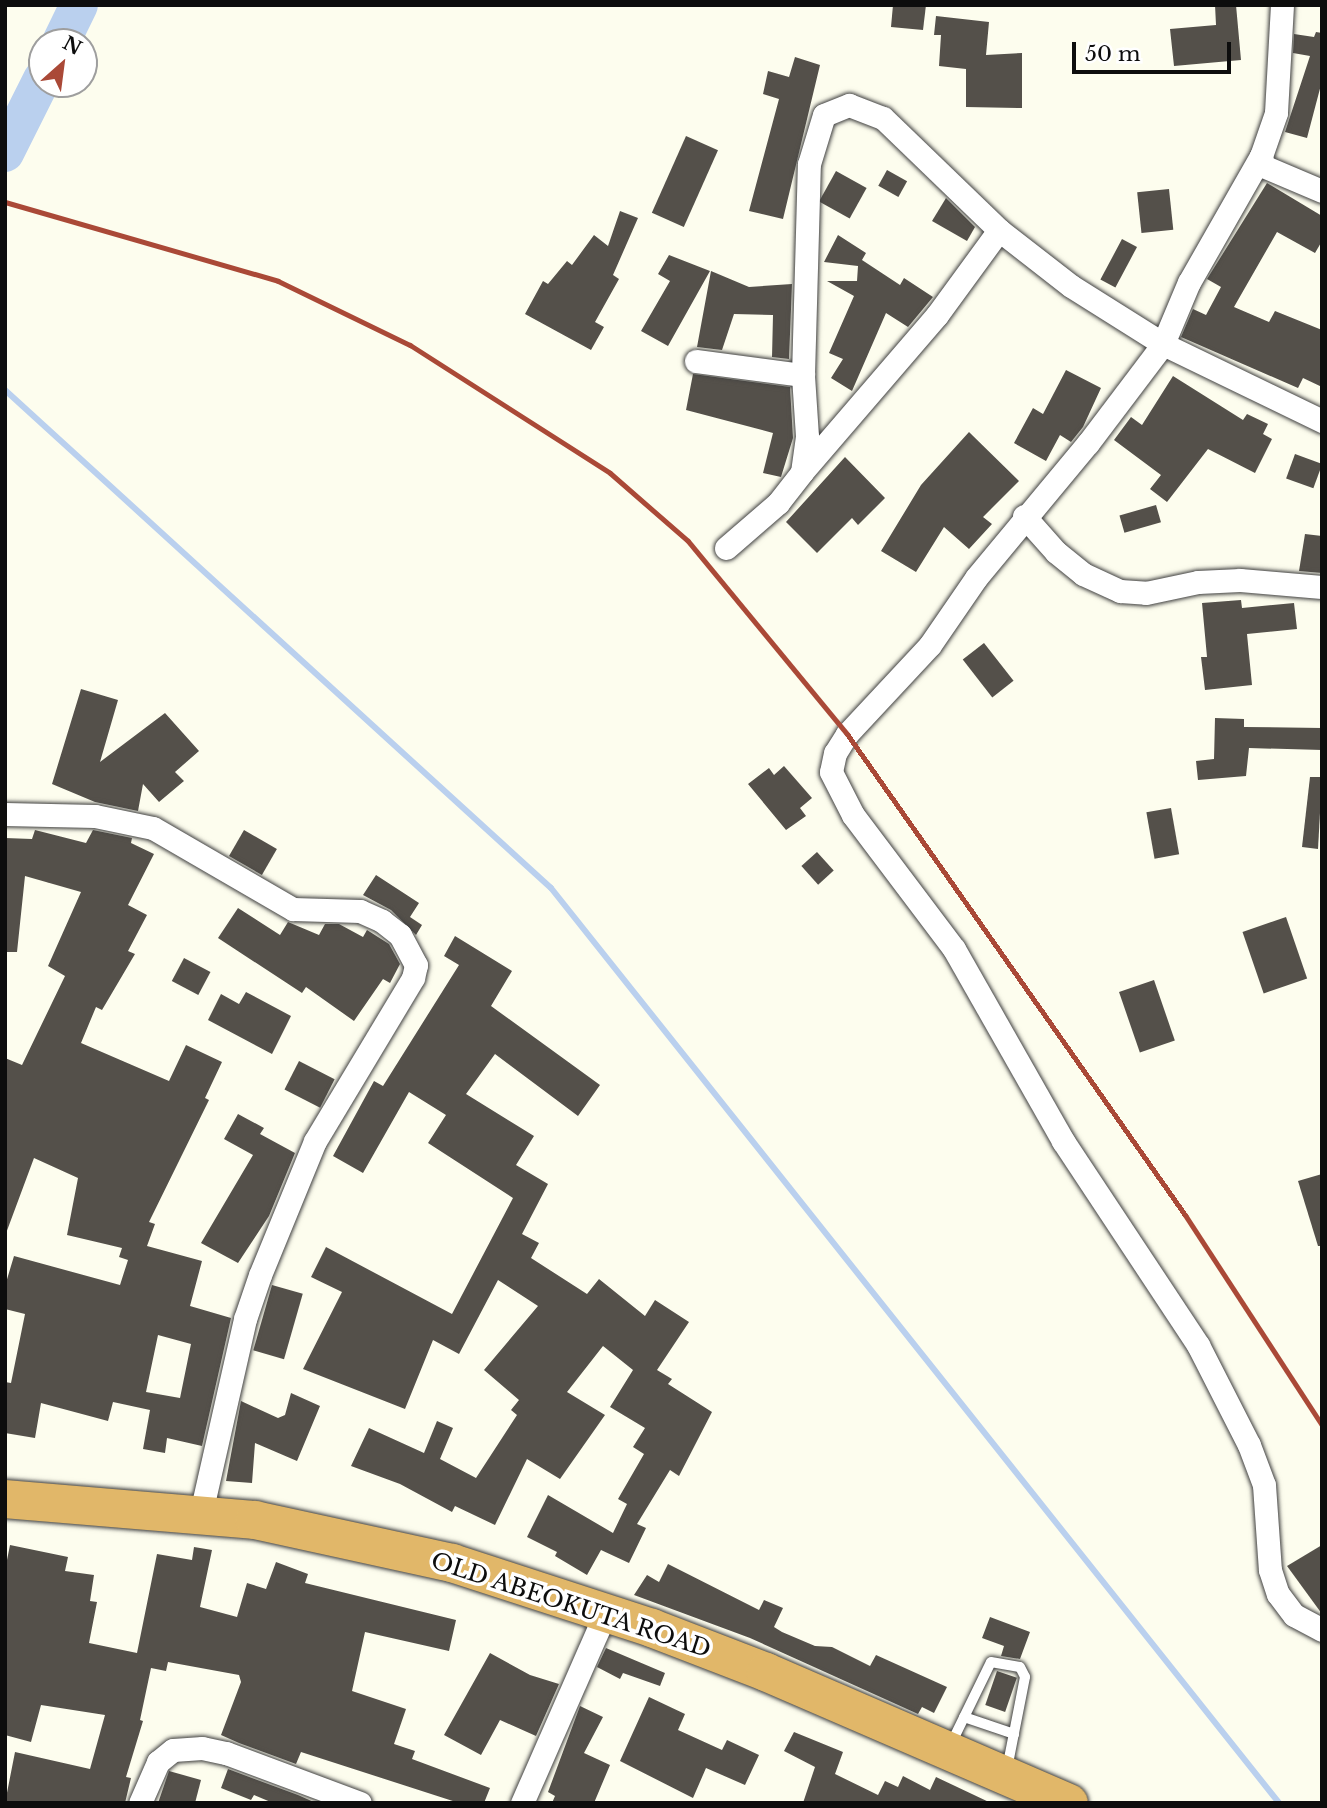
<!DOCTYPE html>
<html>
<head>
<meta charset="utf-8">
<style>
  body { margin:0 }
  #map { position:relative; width:1327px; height:1808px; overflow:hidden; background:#fdfdee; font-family:"Libre Baskerville",serif }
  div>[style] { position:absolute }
  .stream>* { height:6px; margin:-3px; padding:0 3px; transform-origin:3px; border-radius:3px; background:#bad0ee }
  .river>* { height:38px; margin:-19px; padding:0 19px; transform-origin:19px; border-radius:19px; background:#bad0ee }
  .building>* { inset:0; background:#54504a; transform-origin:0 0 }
  .roads { filter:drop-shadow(0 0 2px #404040) drop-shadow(0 0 2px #404040) }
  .lane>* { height:10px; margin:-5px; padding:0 5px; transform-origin:5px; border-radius:5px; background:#fff }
  .street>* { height:23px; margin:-11.5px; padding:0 11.5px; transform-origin:11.5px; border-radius:11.5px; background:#fff }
  .highway>* { height:38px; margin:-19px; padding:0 19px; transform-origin:19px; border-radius:19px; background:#e1b769 }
  .rail>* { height:5px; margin:-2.5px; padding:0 2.5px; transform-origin:2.5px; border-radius:2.5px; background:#aa4937 }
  span { translate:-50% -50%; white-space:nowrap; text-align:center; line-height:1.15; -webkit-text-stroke:7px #fff; paint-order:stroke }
  .street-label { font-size:23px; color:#0d0d0d }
  .frame { position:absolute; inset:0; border:7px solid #0d0d0d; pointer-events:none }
  .north { position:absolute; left:28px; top:28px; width:70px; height:70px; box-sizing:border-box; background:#fff; border:2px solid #9e9e9e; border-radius:50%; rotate:28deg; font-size:19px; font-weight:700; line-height:28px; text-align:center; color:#0d0d0d }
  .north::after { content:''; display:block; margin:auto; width:24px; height:32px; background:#aa4937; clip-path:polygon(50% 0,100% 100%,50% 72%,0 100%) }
  .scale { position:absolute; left:1072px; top:42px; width:159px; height:32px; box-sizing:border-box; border:4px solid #0d0d0d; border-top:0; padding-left:9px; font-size:21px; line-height:24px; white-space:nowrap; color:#0d0d0d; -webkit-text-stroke:5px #fff; paint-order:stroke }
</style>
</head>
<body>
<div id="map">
  <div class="stream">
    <div style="left:5px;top:390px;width:739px;rotate:42.37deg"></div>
    <div style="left:551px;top:888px;width:1169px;rotate:51.49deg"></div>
  </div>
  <div class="river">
    <div style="left:61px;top:42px;width:41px;rotate:-64.1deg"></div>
    <div style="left:5px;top:153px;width:83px;rotate:-63.4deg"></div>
  </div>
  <div class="building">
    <div style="clip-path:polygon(893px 5px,926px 5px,923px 30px,891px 27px)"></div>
    <div style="clip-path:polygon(1215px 5px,1236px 5px,1241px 60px,1174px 66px,1170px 29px,1216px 25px)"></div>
    <div style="clip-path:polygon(936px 16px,989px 22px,986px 55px,1022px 53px,1022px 108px,966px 107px,966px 69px,939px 66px,941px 35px,934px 35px)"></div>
    <div style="clip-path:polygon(1316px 32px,1322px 33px,1322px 81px,1307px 138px,1285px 132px,1310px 56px,1293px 53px,1294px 34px,1314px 37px)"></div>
    <div style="clip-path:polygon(795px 57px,820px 65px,783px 219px,749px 211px,779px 99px,763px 94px,768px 71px,789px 77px)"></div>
    <div style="left:686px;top:136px;width:35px;height:84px;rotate:24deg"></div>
    <div style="left:887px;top:170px;width:23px;height:18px;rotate:29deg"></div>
    <div style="left:836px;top:171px;width:35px;height:35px;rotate:29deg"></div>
    <div style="clip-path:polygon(1267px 183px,1322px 216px,1322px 241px,1315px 253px,1277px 232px,1234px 307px,1269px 322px,1275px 311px,1322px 330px,1322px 387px,1303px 378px,1298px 388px,1181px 337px,1193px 309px,1206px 315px,1221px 287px,1207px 279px)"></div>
    <div style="left:1169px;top:189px;width:41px;height:32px;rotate:84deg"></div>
    <div style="clip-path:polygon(946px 198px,975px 227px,967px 241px,932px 221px)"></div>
    <div style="clip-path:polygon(620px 211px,638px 218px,613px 275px,619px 279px,595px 322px,604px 327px,591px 350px,525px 314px,543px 281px,548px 284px,567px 261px,572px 265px,594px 235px,608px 246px)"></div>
    <div style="clip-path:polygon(838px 235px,866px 253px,862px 260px,900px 285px,904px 278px,933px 297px,908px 327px,886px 313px,852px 391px,831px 378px,843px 359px,829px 353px,854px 296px,827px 281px,857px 281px,858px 266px,824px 262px)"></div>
    <div style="left:1122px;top:239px;width:17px;height:46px;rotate:28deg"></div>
    <div style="clip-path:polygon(669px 255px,710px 271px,668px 346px,641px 331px,670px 281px,658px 274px)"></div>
    <div style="clip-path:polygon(711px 271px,749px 287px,792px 284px,789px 359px,772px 357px,773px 315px,734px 314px,722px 350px,697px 347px)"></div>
    <div style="clip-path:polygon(1066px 370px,1101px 388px,1083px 427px,1071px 442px,1060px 435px,1046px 461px,1014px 443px,1033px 408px,1043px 414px)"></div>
    <div style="clip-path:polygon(693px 374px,790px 387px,793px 438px,781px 477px,763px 473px,773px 433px,686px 410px)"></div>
    <div style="clip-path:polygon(1173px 376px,1243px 420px,1247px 414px,1268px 424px,1263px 434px,1272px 439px,1255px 473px,1208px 449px,1167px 502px,1150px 489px,1161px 475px,1114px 440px,1131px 417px,1142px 425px)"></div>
    <div style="clip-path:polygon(969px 432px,1019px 481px,983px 517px,992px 524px,969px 549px,944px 527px,916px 572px,881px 551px,921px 485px)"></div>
    <div style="left:1295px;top:454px;width:29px;height:26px;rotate:20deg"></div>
    <div style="clip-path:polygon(845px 457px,885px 498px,858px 525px,852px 518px,817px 553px,786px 522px)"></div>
    <div style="left:1156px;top:505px;width:18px;height:38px;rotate:74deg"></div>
    <div style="clip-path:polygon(1305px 534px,1322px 536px,1322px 573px,1299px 571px)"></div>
    <div style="clip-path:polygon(1241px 600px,1242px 608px,1294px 603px,1297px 629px,1247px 634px,1252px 685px,1205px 690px,1201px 657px,1207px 657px,1202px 603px)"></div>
    <div style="left:984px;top:643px;width:48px;height:27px;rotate:52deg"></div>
    <div style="clip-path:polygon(81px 689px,118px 700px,100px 762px,165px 713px,199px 751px,175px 772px,184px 781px,159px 802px,143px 784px,138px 811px,95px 802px,52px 784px)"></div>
    <div style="clip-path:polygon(1215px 718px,1244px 719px,1244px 727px,1322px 728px,1322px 750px,1249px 748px,1246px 776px,1198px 780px,1196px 761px,1214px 759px)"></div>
    <div style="clip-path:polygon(784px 766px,812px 798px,800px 808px,806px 816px,786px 830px,748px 784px,769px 768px,774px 775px)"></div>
    <div style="clip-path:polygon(1310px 777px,1322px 777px,1318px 849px,1302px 847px)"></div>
    <div style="left:1171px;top:808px;width:47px;height:25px;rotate:80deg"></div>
    <div style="clip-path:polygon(evenodd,35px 830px,86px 843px,93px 830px,132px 838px,131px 843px,154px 854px,128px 905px,147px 915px,128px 951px,135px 954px,102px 1010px,96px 1007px,81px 1043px,169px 1081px,186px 1045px,222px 1062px,205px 1098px,209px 1100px,149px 1222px,155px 1224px,147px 1246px,202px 1261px,190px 1306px,231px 1318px,202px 1446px,167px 1438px,165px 1453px,143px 1449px,150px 1410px,113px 1402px,108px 1421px,41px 1403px,35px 1438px,5px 1433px,5px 1382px,11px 1383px,25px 1314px,5px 1309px,5px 1286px,14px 1256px,120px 1285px,128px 1260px,119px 1257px,122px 1248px,67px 1235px,78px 1178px,34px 1158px,5px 1236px,5px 1058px,22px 1065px,65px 976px,48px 966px,81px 892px,25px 876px,17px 952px,5px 952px,5px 838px,32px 839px,35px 830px,158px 1335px,191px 1344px,180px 1398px,146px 1392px,158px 1335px)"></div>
    <div style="left:244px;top:830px;width:38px;height:30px;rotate:30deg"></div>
    <div style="left:817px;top:852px;width:25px;height:21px;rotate:48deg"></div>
    <div style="clip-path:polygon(376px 875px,419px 903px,410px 917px,422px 925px,416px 935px,391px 910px,363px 895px)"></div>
    <div style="clip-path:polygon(238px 908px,280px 935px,288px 922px,319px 935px,325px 924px,339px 924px,363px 937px,367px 930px,389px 944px,400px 964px,390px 983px,383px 979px,354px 1021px,306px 987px,302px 993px,218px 938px)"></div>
    <div style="left:1286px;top:917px;width:65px;height:46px;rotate:71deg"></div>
    <div style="clip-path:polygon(455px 936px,512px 971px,491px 1006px,600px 1085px,578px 1116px,495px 1054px,466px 1094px,534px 1136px,516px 1165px,548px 1184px,522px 1234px,539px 1243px,531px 1258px,587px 1294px,599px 1279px,645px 1316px,655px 1300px,689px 1322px,657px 1370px,672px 1379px,668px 1384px,712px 1412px,679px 1476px,670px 1470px,637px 1524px,646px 1528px,629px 1563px,601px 1550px,587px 1575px,555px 1556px,557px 1552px,527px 1537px,548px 1495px,613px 1533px,627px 1504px,618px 1499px,644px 1454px,633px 1447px,645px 1428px,610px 1407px,633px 1370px,603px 1346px,567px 1392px,605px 1415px,560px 1479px,527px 1459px,495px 1525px,455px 1506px,452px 1512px,400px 1484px,351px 1466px,369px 1428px,424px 1453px,437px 1421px,453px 1428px,440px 1459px,476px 1478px,517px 1415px,511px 1410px,519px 1400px,484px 1370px,538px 1306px,498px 1280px,459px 1354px,433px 1340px,405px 1409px,303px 1369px,342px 1292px,311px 1277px,326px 1247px,452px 1314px,513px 1198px,428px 1143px,446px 1115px,409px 1092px,363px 1173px,333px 1156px,374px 1081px,383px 1086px,459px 965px,444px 956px)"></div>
    <div style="left:184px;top:958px;width:30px;height:26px;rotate:28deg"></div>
    <div style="left:1154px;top:980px;width:64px;height:37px;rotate:71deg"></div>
    <div style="clip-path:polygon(246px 992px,291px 1016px,272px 1054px,208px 1020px,221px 994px,239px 1004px)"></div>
    <div style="left:299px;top:1061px;width:40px;height:32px;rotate:27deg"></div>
    <div style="clip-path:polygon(238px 1114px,264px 1128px,260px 1134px,295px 1153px,269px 1216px,238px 1263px,201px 1243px,253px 1155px,224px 1139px)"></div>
    <div style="clip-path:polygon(1322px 1174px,1322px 1246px,1318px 1246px,1298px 1181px)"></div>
    <div style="left:272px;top:1285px;width:32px;height:68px;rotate:16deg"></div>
    <div style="clip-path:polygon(291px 1393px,320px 1406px,297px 1461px,255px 1443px,252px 1483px,226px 1481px,241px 1401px,278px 1418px,285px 1415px)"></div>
    <div style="clip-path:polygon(10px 1545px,68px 1557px,65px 1571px,94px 1575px,90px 1601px,97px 1602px,89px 1643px,137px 1653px,157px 1554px,192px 1560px,194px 1547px,212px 1550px,200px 1607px,237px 1617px,247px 1583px,266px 1589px,276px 1562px,308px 1574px,305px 1583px,456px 1620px,449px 1651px,365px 1632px,352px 1691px,406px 1709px,394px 1744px,415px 1751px,412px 1759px,490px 1788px,484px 1803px,459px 1803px,301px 1752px,296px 1764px,239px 1743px,221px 1735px,241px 1682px,239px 1675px,168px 1662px,166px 1671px,151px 1668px,140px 1720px,143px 1721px,126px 1777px,131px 1778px,125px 1803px,5px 1803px,15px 1752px,90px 1769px,105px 1715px,41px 1705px,31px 1742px,5px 1735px,5px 1570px)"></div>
    <div style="clip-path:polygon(1322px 1545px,1322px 1614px,1287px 1566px)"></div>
    <div style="clip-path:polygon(668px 1564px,759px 1610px,764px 1600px,783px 1608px,774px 1627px,782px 1632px,815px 1646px,832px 1647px,870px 1666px,876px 1655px,947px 1687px,934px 1713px,922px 1707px,918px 1714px,750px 1638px,634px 1595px,647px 1575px,659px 1582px)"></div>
    <div style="clip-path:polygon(990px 1617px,1030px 1632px,1020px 1659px,1001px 1656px,1004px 1646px,982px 1638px)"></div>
    <div style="clip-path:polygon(606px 1648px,665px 1673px,660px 1686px,623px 1673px,620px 1679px,597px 1667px)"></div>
    <div style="clip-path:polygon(490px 1653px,530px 1675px,559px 1684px,536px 1736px,500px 1720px,481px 1755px,444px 1735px)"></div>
    <div style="left:997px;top:1671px;width:21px;height:36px;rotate:19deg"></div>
    <div style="clip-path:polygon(649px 1697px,685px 1714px,678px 1730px,722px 1750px,727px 1740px,759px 1755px,745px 1785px,706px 1768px,693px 1798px,620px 1761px)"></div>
    <div style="clip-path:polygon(580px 1706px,603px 1717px,584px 1753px,610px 1765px,594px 1803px,552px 1803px,555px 1796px,548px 1792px)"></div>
    <div style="clip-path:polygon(794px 1732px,843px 1752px,835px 1774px,878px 1795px,885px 1781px,898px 1787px,903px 1776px,930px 1790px,936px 1777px,991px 1803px,803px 1803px,815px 1767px,784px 1751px)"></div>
    <div style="clip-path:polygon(228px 1769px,298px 1795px,316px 1803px,273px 1803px,254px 1795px,251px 1800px,221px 1788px)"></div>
    <div style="clip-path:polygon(169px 1771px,201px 1780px,195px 1803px,158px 1803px)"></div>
  </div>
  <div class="roads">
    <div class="lane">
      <div style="left:964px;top:1717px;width:53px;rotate:18.8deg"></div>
      <div style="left:950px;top:1746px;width:93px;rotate:-64deg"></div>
      <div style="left:991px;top:1662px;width:29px;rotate:10deg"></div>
      <div style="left:1020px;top:1667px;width:11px;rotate:63deg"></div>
      <div style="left:1025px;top:1677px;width:94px;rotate:101.1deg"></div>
    </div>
    <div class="street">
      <div style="left:1282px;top:5px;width:108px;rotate:93.2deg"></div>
      <div style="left:1276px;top:113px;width:46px;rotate:109.2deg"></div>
      <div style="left:1261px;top:156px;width:10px;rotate:79deg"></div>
      <div style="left:1263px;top:166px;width:64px;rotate:23deg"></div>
      <div style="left:1261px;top:156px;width:145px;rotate:119.7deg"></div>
      <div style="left:1189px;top:282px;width:67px;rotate:112.8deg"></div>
      <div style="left:1163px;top:344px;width:124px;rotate:127.1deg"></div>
      <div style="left:1088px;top:443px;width:175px;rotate:129.7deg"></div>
      <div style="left:976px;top:578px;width:81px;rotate:124.5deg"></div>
      <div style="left:930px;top:645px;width:122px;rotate:133deg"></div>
      <div style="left:847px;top:734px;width:22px;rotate:122deg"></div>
      <div style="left:835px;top:753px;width:19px;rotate:102deg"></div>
      <div style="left:831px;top:772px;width:48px;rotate:62.9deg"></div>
      <div style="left:853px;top:815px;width:168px;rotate:53deg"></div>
      <div style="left:954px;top:949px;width:221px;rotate:60.4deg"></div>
      <div style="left:1063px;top:1141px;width:245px;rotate:56.5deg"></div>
      <div style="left:1198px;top:1345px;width:112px;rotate:63deg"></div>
      <div style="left:1249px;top:1445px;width:43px;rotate:69.4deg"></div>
      <div style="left:1264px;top:1485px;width:85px;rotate:86deg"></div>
      <div style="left:1270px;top:1570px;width:25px;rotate:72deg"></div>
      <div style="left:1278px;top:1594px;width:26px;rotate:53deg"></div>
      <div style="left:1294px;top:1615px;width:32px;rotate:28deg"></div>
      <div style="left:696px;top:361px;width:108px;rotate:7.5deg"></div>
      <div style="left:803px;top:375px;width:211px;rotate:-88.4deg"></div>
      <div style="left:809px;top:164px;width:51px;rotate:-73deg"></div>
      <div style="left:824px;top:115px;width:27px;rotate:-22deg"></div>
      <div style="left:849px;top:105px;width:36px;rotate:21deg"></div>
      <div style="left:883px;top:118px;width:161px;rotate:44deg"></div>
      <div style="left:999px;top:230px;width:91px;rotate:37.9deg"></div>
      <div style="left:1071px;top:286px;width:109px;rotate:32.2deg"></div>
      <div style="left:1163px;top:344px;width:177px;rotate:25.8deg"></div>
      <div style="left:802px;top:472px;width:207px;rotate:-49.3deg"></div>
      <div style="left:937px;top:315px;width:105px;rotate:-53.9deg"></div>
      <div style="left:1024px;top:516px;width:48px;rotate:48.4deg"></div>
      <div style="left:1056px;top:552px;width:35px;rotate:39deg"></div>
      <div style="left:1083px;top:574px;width:41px;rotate:24.7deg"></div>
      <div style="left:1120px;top:591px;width:26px;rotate:4deg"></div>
      <div style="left:1146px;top:593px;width:53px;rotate:-11.9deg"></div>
      <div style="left:1198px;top:582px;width:42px;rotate:-2.7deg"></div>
      <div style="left:1240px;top:580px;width:82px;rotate:4.9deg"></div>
      <div style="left:726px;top:548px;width:69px;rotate:-40.9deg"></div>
      <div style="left:778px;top:503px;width:39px;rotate:-52deg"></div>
      <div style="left:802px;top:472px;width:36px;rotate:-82deg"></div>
      <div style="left:807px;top:436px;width:61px;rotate:-93.8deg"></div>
      <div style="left:5px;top:814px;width:90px;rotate:1.3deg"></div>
      <div style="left:95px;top:816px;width:59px;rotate:11.7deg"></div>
      <div style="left:153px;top:828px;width:162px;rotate:30.1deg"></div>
      <div style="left:293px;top:909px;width:67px;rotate:1.7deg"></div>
      <div style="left:360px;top:911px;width:24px;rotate:24deg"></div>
      <div style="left:382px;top:921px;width:23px;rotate:38deg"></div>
      <div style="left:400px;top:935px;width:34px;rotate:62deg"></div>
      <div style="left:416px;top:965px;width:13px;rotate:103deg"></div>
      <div style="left:413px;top:978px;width:190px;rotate:121deg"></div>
      <div style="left:315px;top:1141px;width:145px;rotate:112.3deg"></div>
      <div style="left:260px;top:1275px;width:46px;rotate:108.8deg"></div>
      <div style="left:245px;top:1319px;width:199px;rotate:102.8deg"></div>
      <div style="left:140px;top:1803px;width:45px;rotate:-66.3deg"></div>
      <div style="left:158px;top:1762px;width:19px;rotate:-39deg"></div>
      <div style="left:173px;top:1750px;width:29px;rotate:-4deg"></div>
      <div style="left:202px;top:1748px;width:25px;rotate:12deg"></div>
      <div style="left:226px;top:1753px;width:143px;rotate:20.5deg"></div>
      <div style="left:522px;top:1803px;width:209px;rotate:-66.3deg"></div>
    </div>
    <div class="highway">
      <div style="left:5px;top:1499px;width:251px;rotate:4.8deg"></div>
      <div style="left:255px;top:1520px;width:202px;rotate:12.3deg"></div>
      <div style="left:452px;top:1563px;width:210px;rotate:18deg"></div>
      <div style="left:652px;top:1628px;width:122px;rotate:21.1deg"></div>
      <div style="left:766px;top:1672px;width:330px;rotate:23.4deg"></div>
    </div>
  </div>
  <div class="rail">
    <div style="left:5px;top:202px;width:284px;rotate:16.1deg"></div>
    <div style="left:278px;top:281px;width:147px;rotate:25.9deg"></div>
    <div style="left:410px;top:345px;width:237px;rotate:32.6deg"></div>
    <div style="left:610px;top:473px;width:103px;rotate:41.1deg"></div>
    <div style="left:688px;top:541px;width:250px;rotate:50.5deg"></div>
    <div style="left:847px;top:734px;width:588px;rotate:54.9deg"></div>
    <div style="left:1185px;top:1215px;width:251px;rotate:56.9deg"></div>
  </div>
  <div class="street-label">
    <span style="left:571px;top:1605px;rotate:18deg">OLD ABEOKUTA ROAD</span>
  </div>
  <div class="frame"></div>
  <div class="north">N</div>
  <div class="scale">50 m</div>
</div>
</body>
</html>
